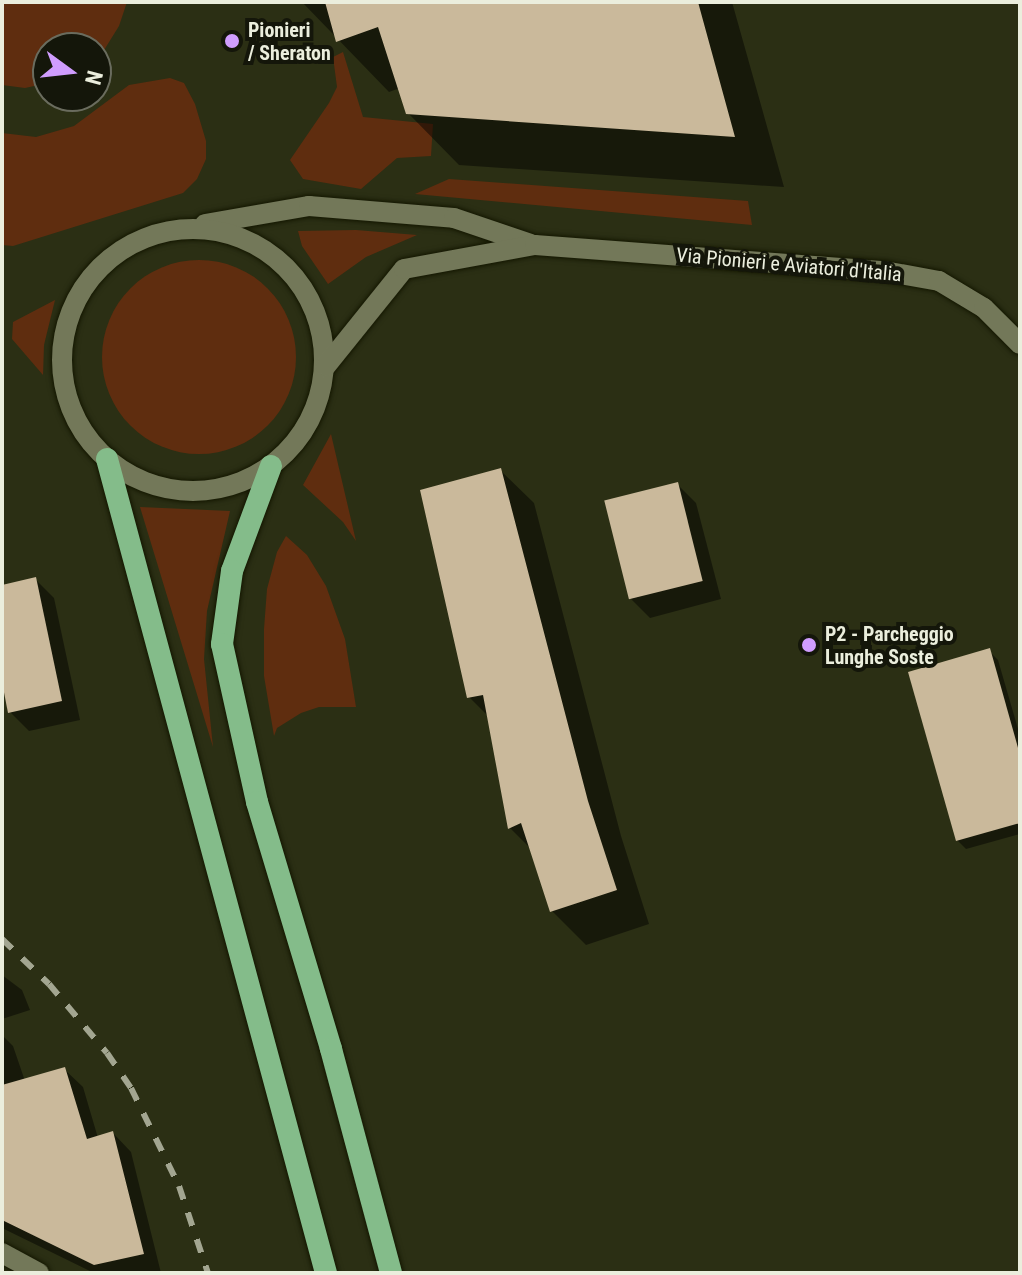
<!DOCTYPE html>
<html>
<head>
<meta charset="utf-8">
<style>
  body { margin:0 }
  #map { position:relative; width:1022px; height:1275px; overflow:hidden; background:#2b2f14; font-family:"Roboto Condensed",sans-serif }
  div>[style] { position:absolute }
  .green>* { inset:0; background:#5f2d0f }
  .round { border-radius:50% }
  .shadow>* { inset:0; background:#0007 }
  .building>* { inset:0; background:#cab99b; transform-origin:0 0 }
  .roads { filter:drop-shadow(0 0 2px #141700) drop-shadow(0 0 2px #141700) }
  .minor>* { height:20px; margin:-10px; padding:0 10px; transform-origin:10px; border-radius:10px; background:#737859 }
  .tertiary>* { height:20px; margin:-10px; padding:0 10px; transform-origin:10px; border-radius:10px; background:#737859 }
  .tertiary>.ring { margin:-10px; padding:0; box-sizing:content-box; background:none; border:20px solid #737859; border-radius:50% }
  .trunk>* { height:22px; margin:-11px; padding:0 11px; transform-origin:11px; border-radius:11px; background:#84bc8a }
  .rail>* { height:6px; margin-top:-3px; transform-origin:0; background:repeating-linear-gradient(90deg,#a3a691 0 14px,transparent 0 28px) }
  .dots>* { width:22px; height:22px; translate:-50% -50%; box-sizing:border-box; border:4px solid #14160a; border-radius:50% }
  span { translate:-50% -50%; white-space:nowrap; text-align:center; line-height:1.15; -webkit-text-stroke:8px #14160a; paint-order:stroke }
  .poi-label { font-size:20px; color:#ebeedd; font-weight:700 }
  .left { translate:0 -50%; text-align:left }
  .street-label { font-size:20px; color:#ebeedd }
  .frame { position:absolute; inset:0; border:4px solid #ebeedd; pointer-events:none }
  .north { position:absolute; left:32px; top:32px; width:80px; height:80px; box-sizing:border-box; background:#14160a; border:2px solid #6a6c5e; border-radius:50%; rotate:105deg; font-size:22px; font-weight:700; line-height:32px; text-align:center; color:#ebeedd }
  .north::after { content:''; display:block; margin:auto; width:28px; height:36px; background:#d09dfe; clip-path:polygon(50% 0,100% 100%,50% 72%,0 100%) }
</style>
</head>
<body>
<div id="map">
  <div class="green">
    <div style="clip-path:polygon(2px 2px,127px 2px,119px 26px,101px 55px,96px 59px,96px 48px,48px 48px,48px 83px,25px 88px,2px 85px)"></div>
    <div style="clip-path:polygon(343px 52px,363px 117px,433px 124px,431px 156px,397px 158px,361px 189px,303px 179px,290px 160px,329px 103px,337px 87px,333px 57px)"></div>
    <div style="clip-path:polygon(170px 78px,184px 83px,195px 104px,206px 141px,206px 159px,197px 179px,183px 193px,13px 246px,2px 245px,2px 133px,36px 137px,74px 126px,129px 85px)"></div>
    <div style="clip-path:polygon(449px 179px,748px 201px,752px 225px,415px 194px)"></div>
    <div style="clip-path:polygon(356px 230px,417px 235px,366px 257px,328px 284px,302px 246px,298px 231px)"></div>
    <div class="round" style="left:102px;top:260px;width:194px;height:194px"></div>
    <div style="clip-path:polygon(55px 300px,44px 345px,43px 375px,12px 339px,13px 322px)"></div>
    <div style="clip-path:polygon(331px 434px,356px 541px,343px 522px,303px 485px)"></div>
    <div style="clip-path:polygon(140px 507px,230px 511px,207px 611px,204px 659px,213px 747px)"></div>
    <div style="clip-path:polygon(286px 536px,307px 555px,326px 586px,345px 639px,356px 707px,319px 707px,301px 713px,277px 728px,274px 736px,264px 676px,264px 629px,267px 589px,277px 552px)"></div>
  </div>
  <div class="shadow">
    <div style="clip-path:polygon(302px 2px,732px 2px,784px 187px,459px 165px,408px 113px,400px 88px,389px 92px)"></div>
    <div style="clip-path:polygon(500px 470px,534px 503px,621px 836px,649px 924px,586px 945px,552px 911px,532px 850px,510px 828px,489px 717px,469px 697px)"></div>
    <div style="clip-path:polygon(677px 484px,696px 503px,721px 599px,650px 618px,631px 599px)"></div>
    <div style="clip-path:polygon(35px 579px,54px 598px,80px 720px,29px 731px,10px 712px,2px 673px,2px 587px)"></div>
    <div style="clip-path:polygon(989px 651px,998px 660px,1020px 736px,1020px 834px,966px 849px,957px 840px)"></div>
    <div style="clip-path:polygon(2px 975px,22px 990px,30px 1010px,2px 1019px)"></div>
    <div style="clip-path:polygon(2px 1035px,13px 1046px,25px 1081px,64px 1069px,83px 1087px,98px 1138px,113px 1133px,131px 1152px,161px 1273px,94px 1273px,2px 1228px)"></div>
  </div>
  <div class="building">
    <div style="clip-path:polygon(325px 2px,698px 2px,735px 137px,406px 114px,378px 27px,336px 42px)"></div>
    <div style="clip-path:polygon(501px 468px,588px 801px,617px 890px,550px 912px,521px 823px,508px 829px,483px 695px,467px 698px,420px 490px)"></div>
    <div style="left:678px;top:482px;width:102px;height:76px;rotate:76deg"></div>
    <div style="clip-path:polygon(36px 577px,62px 701px,8px 713px,2px 682px,2px 585px)"></div>
    <div style="clip-path:polygon(990px 648px,1020px 755px,1020px 823px,956px 841px,908px 672px)"></div>
    <div style="clip-path:polygon(65px 1067px,87px 1139px,113px 1131px,144px 1254px,94px 1265px,2px 1220px,2px 1085px)"></div>
  </div>
  <div class="roads">
    <div class="minor">
      <div style="left:2px;top:1253px;width:42px;rotate:28.4deg"></div>
    </div>
    <div class="tertiary">
      <div style="left:205px;top:224px;width:106px;rotate:-9.8deg"></div>
      <div style="left:309px;top:206px;width:145px;rotate:4.7deg"></div>
      <div style="left:454px;top:218px;width:81px;rotate:18.7deg"></div>
      <div class="ring" style="left:62px;top:229px;width:242px;height:242px"></div>
      <div style="left:326px;top:366px;width:124px;rotate:-51.2deg"></div>
      <div style="left:404px;top:269px;width:133px;rotate:-10.4deg"></div>
      <div style="left:535px;top:245px;width:350px;rotate:4.3deg"></div>
      <div style="left:884px;top:271px;width:56px;rotate:10.3deg"></div>
      <div style="left:939px;top:281px;width:52px;rotate:31deg"></div>
      <div style="left:984px;top:308px;width:51px;rotate:45deg"></div>
    </div>
    <div class="trunk">
      <div style="left:107px;top:459px;width:843px;rotate:74.94deg"></div>
      <div style="left:271px;top:466px;width:112px;rotate:110.4deg"></div>
      <div style="left:232px;top:571px;width:74px;rotate:97.8deg"></div>
      <div style="left:222px;top:644px;width:162px;rotate:77.5deg"></div>
      <div style="left:257px;top:802px;width:258px;rotate:73.3deg"></div>
      <div style="left:331px;top:1049px;width:232px;rotate:75deg"></div>
    </div>
  </div>
  <div class="rail">
    <div style="left:2px;top:939px;width:65px;rotate:43.8deg"></div>
    <div style="left:49px;top:984px;width:90px;rotate:50deg"></div>
    <div style="left:107px;top:1053px;width:42px;rotate:55.6deg"></div>
    <div style="left:131px;top:1088px;width:109px;rotate:63.9deg"></div>
    <div style="left:179px;top:1186px;width:92px;rotate:71.6deg"></div>
  </div>
  <div class="dots">
    <div style="left:232px;top:41px;background:#d09dfe"></div>
    <div style="left:809px;top:645px;background:#d09dfe"></div>
  </div>
  <div class="poi-label">
    <span class="left" style="left:248px;top:42px">Pionieri<br>/ Sheraton</span>
    <span class="left" style="left:825px;top:646px">P2 - Parcheggio<br>Lunghe Soste</span>
  </div>
  <div class="street-label">
    <span style="left:789px;top:265px;rotate:5deg">Via Pionieri e Aviatori d'Italia</span>
  </div>
  <div class="frame"></div>
  <div class="north">N</div>
</div>
</body>
</html>
